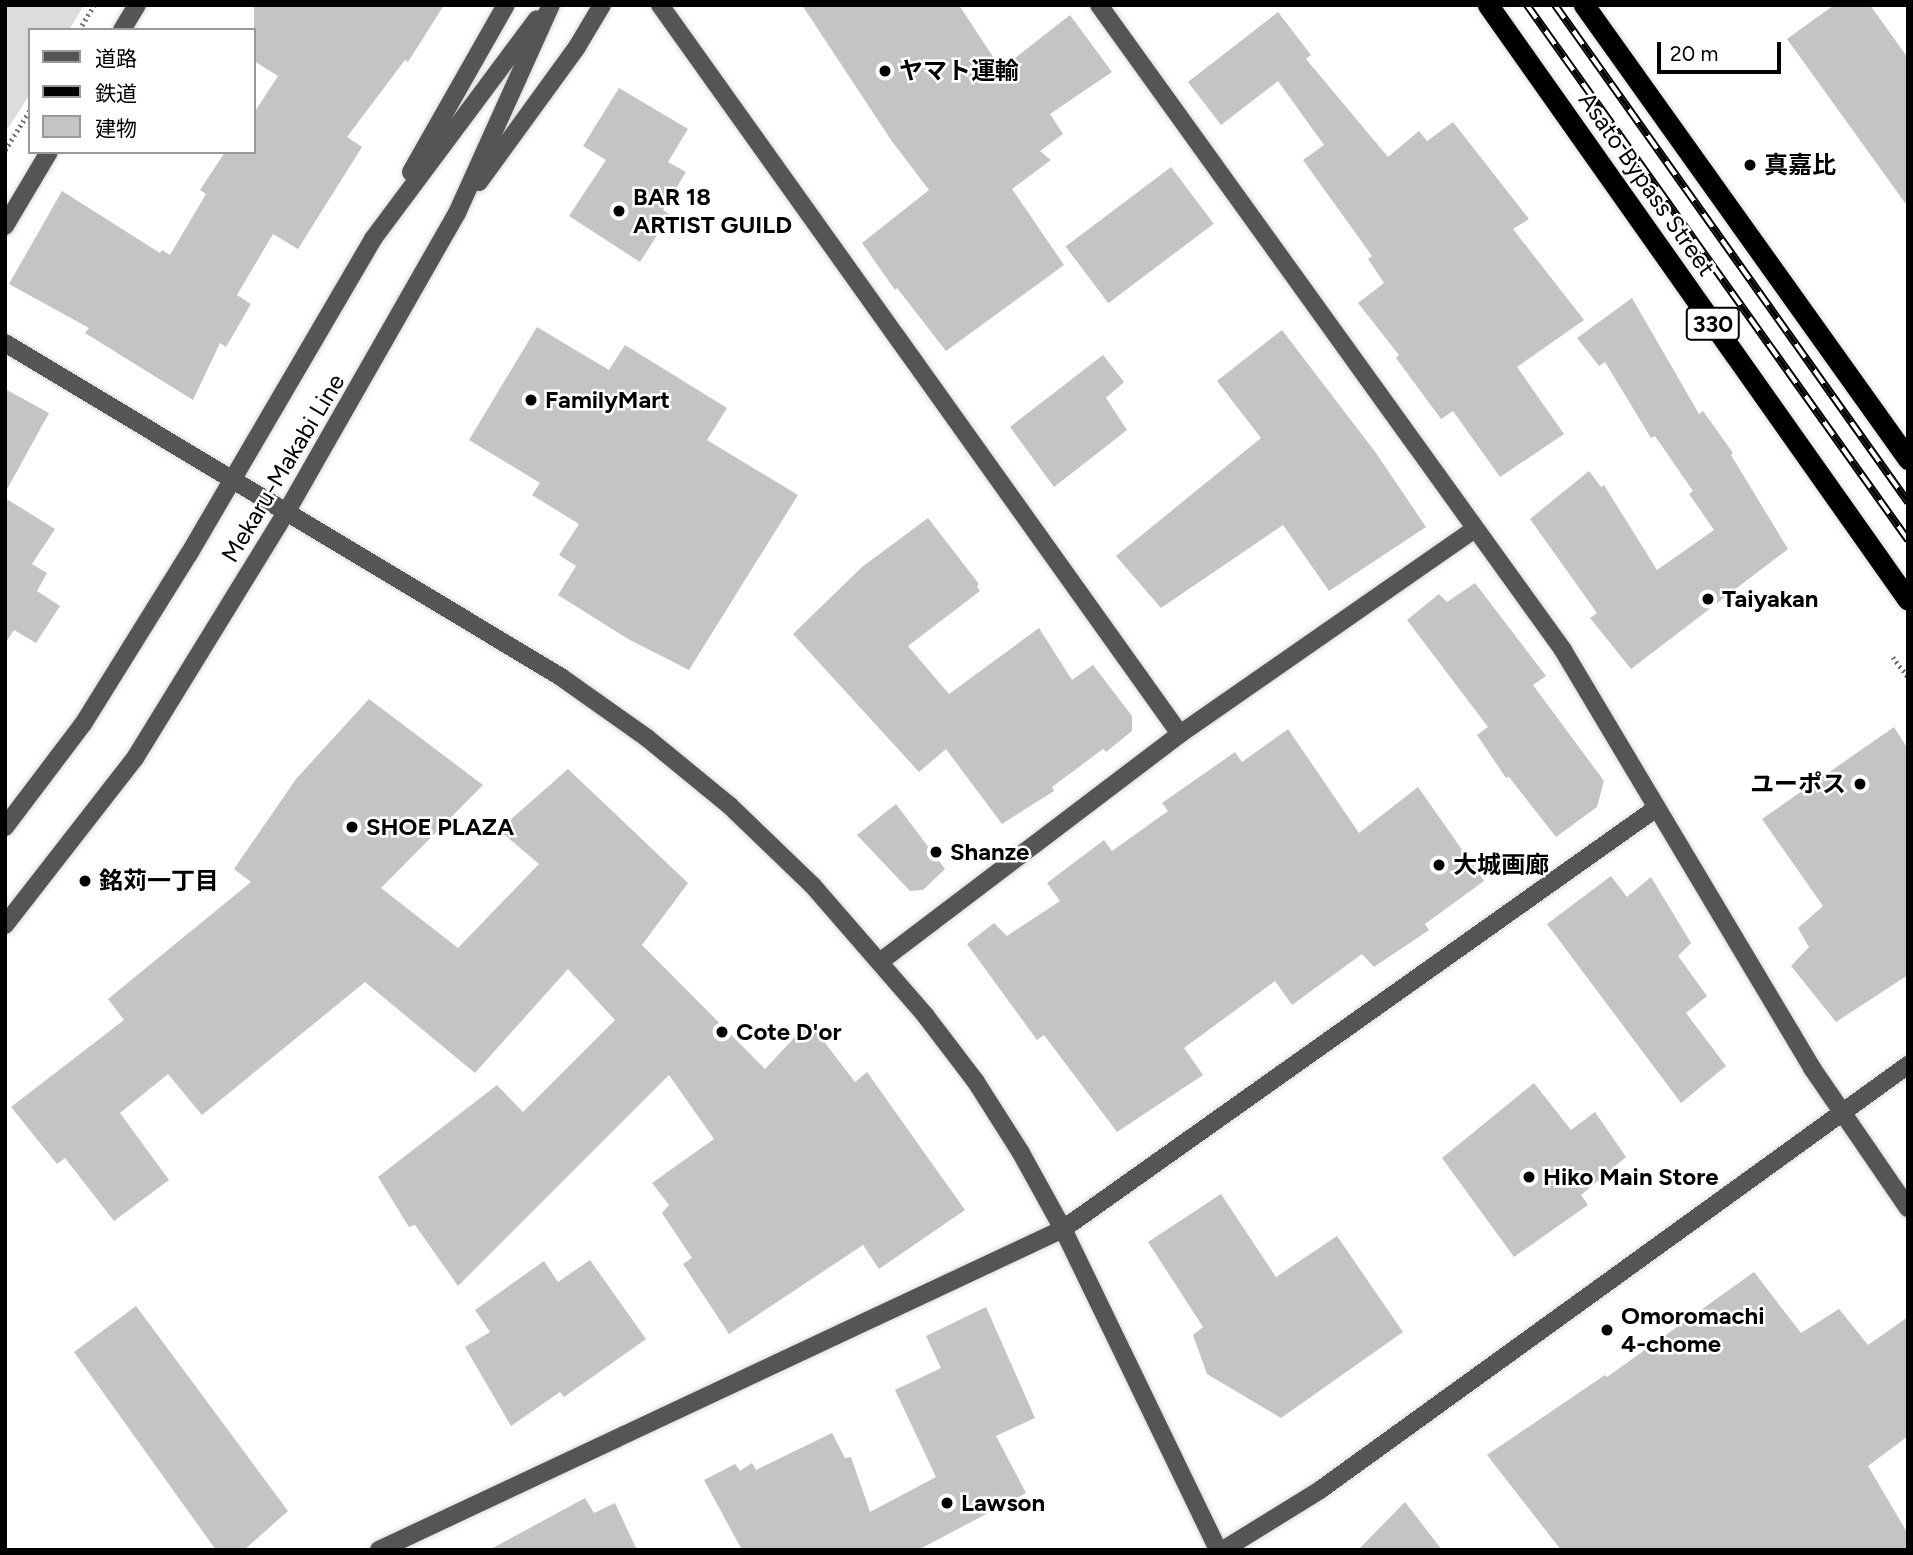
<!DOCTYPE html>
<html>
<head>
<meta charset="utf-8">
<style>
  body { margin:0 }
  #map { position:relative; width:1913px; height:1555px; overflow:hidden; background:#fff; font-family:Figtree,"Noto Sans JP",sans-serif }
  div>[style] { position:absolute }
  .green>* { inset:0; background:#dcdcdc }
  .building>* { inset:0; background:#c4c4c4; transform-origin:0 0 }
  .path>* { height:4.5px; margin-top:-2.25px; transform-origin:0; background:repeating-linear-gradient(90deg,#777 0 2px,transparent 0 5.5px) }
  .roads { filter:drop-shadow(0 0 2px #dbdbdb) drop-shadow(0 0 2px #dbdbdb) }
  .minor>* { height:18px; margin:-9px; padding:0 9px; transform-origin:9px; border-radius:9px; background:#555 }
  .highway>* { height:21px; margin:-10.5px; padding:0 10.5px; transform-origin:10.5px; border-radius:10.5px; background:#000 }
  .rail>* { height:8px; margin-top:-4px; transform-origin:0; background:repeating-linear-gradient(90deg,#fff 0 16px,#000 0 32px); box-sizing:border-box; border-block:2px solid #000 }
  .dots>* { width:19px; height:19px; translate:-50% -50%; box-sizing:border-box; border:4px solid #fff; border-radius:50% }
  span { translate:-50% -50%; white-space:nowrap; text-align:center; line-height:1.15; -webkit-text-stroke:5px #fff; paint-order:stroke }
  .shield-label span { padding:2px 5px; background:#fff; border:2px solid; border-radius:5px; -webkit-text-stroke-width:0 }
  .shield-label { font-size:23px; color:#000; font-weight:700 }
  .poi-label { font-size:24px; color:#000; font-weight:700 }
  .left { translate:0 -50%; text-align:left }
  .right { translate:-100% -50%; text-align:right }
  .street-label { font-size:24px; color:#000 }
  .frame { position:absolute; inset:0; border:7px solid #000; pointer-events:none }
  .legend { position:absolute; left:28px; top:28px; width:228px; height:126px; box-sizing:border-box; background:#fff; border:2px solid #999; margin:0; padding:9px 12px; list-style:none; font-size:21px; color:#000 }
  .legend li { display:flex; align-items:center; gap:14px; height:35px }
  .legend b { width:35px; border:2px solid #999 }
  .scale { position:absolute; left:1657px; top:42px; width:124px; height:32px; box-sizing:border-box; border:4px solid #000; border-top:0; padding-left:9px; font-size:21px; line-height:24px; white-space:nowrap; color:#000; -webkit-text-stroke:5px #fff; paint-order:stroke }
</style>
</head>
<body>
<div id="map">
  <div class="green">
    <div style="clip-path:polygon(5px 5px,84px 5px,69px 30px,30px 30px,30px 94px,5px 133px)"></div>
  </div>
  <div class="building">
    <div style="clip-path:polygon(254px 5px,444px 5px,408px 62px,405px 60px,347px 137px,362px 147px,298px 249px,273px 234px,237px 295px,251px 304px,226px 347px,220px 343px,193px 400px,85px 333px,89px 328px,9px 284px,62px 191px,160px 253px,162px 250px,170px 255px,206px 194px,200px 190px,225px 152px,254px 152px,254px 113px,278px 76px,254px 61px)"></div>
    <div style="clip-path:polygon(802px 5px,959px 5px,1001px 69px,1070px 15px,1112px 72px,1050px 114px,1063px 134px,1040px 151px,1051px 160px,1012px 189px,1064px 265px,946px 351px,897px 288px,895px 290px,862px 243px,929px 190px,891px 140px)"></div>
    <div style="clip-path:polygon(1834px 5px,1870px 5px,1908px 58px,1908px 207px,1787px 39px)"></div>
    <div style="clip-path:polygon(1278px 12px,1311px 55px,1306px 59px,1388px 157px,1419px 131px,1427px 141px,1453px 122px,1529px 219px,1513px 229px,1584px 320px,1517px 367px,1564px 434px,1500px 477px,1453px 411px,1441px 419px,1396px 358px,1399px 355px,1358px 303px,1384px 283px,1368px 259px,1372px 256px,1303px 160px,1324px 145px,1278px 81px,1221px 125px,1188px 82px)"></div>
    <div style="clip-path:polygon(619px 88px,688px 129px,668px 162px,686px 172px,663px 210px,670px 215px,640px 262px,569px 216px,606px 160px,583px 146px)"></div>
    <div style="left:1171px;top:167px;width:71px;height:132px;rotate:53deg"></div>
    <div style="clip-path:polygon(1632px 298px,1699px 414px,1703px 411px,1733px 453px,1731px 455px,1788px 549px,1631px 669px,1590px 618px,1597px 613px,1530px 519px,1589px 471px,1601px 487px,1604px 485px,1657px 570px,1714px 530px,1689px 494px,1693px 491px,1655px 436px,1651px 438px,1605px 362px,1599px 366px,1577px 338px)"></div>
    <div style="clip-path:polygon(537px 327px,609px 370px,625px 345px,727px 408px,707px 440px,798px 495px,689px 670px,628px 639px,558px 595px,576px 566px,559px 555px,579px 524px,532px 495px,540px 483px,469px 440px)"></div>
    <div style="clip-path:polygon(1282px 330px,1376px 453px,1426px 527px,1329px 591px,1283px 525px,1161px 608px,1116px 556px,1261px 438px,1217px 381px)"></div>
    <div style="clip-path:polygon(1103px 355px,1124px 382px,1106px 398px,1127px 430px,1054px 487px,1010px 427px)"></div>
    <div style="clip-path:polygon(5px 389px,49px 413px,5px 493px)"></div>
    <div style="clip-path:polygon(5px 498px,55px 529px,32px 564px,47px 573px,37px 591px,60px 606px,36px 643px,14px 630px,5px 644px)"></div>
    <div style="clip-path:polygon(928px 518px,979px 584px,977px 586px,980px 591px,908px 646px,949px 694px,1039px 628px,1072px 680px,1093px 665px,1132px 716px,1132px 731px,1106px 752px,1103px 749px,1052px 787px,1054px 791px,1002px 824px,946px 749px,919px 772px,793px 634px,862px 567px)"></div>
    <div style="clip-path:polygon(1475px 583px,1546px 676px,1533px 685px,1604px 781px,1597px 807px,1556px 837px,1509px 777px,1506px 778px,1477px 735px,1488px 727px,1407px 620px,1439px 594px,1447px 602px)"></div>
    <div style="clip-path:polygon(369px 699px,483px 785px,381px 888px,458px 948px,539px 864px,499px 830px,568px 769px,688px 883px,642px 945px,765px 1069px,809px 1022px,855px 1082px,867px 1072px,965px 1210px,879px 1269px,863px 1245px,729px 1334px,683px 1264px,692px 1258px,662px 1213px,669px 1205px,652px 1183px,714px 1139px,669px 1075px,458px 1286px,415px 1225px,409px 1227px,378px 1177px,497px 1085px,523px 1112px,615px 1020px,568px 969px,475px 1073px,365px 982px,202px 1115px,168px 1074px,120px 1113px,169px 1180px,114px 1221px,65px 1158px,57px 1164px,11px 1107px,124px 1020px,108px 999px,251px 882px,234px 869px,296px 779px)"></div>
    <div style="clip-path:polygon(1894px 727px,1908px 749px,1908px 975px,1836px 1022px,1791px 966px,1809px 947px,1798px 928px,1823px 906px,1762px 819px)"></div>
    <div style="clip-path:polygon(1288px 729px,1359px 833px,1418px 787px,1484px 881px,1425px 924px,1429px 930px,1374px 967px,1362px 954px,1292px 1005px,1275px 981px,1184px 1048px,1203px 1075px,1117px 1132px,1044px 1035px,1037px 1040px,967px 944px,994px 923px,1007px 936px,1060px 901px,1047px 883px,1104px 840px,1112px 851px,1168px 811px,1162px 803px,1235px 752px,1242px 762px)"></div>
    <div style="clip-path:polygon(896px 804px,945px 869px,923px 890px,910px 891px,857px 835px)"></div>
    <div style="clip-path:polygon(1611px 876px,1627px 897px,1651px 877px,1691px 943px,1678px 956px,1707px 996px,1686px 1013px,1726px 1066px,1681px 1103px,1547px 924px)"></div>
    <div style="clip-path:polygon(1534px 1083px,1571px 1130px,1595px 1112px,1626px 1157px,1581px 1195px,1588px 1205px,1514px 1257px,1442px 1158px)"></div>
    <div style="clip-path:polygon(1221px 1194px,1276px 1277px,1337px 1236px,1403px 1332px,1281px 1418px,1207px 1374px,1193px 1335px,1203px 1327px,1148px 1242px)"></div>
    <div style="clip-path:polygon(590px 1260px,646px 1339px,564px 1397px,560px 1392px,511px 1426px,465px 1347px,490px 1332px,475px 1310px,544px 1261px,558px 1282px)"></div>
    <div style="clip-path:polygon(1754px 1272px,1801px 1333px,1839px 1309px,1868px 1345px,1908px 1317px,1908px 1436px,1868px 1466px,1908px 1534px,1908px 1550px,1561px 1550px,1487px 1455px,1605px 1375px,1607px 1377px)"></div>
    <div style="clip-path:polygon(136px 1306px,288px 1511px,244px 1550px,216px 1550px,74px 1352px)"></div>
    <div style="clip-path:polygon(986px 1307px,1035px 1418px,996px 1436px,1026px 1493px,918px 1550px,742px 1550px,704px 1480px,735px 1464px,740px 1471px,752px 1463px,756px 1470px,832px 1433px,845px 1458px,851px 1457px,870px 1512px,936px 1477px,895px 1390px,941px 1368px,926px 1336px)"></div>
    <div style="clip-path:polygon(585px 1498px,594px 1513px,615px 1503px,637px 1550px,489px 1550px)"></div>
    <div style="clip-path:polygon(1405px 1502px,1442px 1550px,1358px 1550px)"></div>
  </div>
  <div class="path">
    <div style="left:79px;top:30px;width:29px;rotate:-59deg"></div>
    <div style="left:5px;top:150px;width:47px;rotate:-58deg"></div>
    <div style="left:1893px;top:657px;width:25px;rotate:53deg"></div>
  </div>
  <div class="roads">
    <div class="minor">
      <div style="left:660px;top:5px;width:895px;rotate:54.5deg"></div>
      <div style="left:1099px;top:5px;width:795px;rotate:54.27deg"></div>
      <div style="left:1563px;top:650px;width:487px;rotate:59.2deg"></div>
      <div style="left:1812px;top:1068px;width:170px;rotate:55.6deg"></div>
      <div style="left:122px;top:30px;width:29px;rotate:-59deg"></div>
      <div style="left:411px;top:172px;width:192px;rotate:-60.4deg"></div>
      <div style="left:479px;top:182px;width:167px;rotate:-54deg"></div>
      <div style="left:577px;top:47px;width:49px;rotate:-59.2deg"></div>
      <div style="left:5px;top:226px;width:86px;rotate:-59.3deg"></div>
      <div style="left:5px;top:343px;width:649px;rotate:30.99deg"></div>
      <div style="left:561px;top:677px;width:105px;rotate:35.3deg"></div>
      <div style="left:647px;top:738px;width:107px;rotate:39.3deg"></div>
      <div style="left:730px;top:806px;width:115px;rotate:43.9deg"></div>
      <div style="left:813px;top:886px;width:171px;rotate:49deg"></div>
      <div style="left:925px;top:1015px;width:84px;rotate:52.7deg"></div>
      <div style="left:976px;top:1082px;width:84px;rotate:57.6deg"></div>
      <div style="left:1021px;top:1153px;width:87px;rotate:61.1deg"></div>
      <div style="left:1063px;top:1229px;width:356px;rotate:64.2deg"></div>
      <div style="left:5px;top:827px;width:129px;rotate:-52.9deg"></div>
      <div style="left:83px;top:724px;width:200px;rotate:-58.1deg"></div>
      <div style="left:189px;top:554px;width:365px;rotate:-59.7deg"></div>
      <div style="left:373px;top:239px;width:274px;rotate:-53.3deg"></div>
      <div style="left:5px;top:925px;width:212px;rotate:-52.1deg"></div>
      <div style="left:135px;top:758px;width:290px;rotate:-58.4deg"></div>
      <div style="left:287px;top:511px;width:343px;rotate:-60.3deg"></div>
      <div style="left:457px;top:213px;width:228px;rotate:-65.7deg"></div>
      <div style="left:881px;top:961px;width:375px;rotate:-37.2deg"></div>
      <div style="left:1180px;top:734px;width:359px;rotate:-34.8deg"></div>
      <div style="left:379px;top:1550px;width:756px;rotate:-25.14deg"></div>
      <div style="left:1063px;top:1229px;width:726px;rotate:-35.35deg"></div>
      <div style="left:1223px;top:1550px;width:114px;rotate:-31.7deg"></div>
      <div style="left:1320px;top:1490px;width:726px;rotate:-35.86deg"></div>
    </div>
    <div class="highway">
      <div style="left:1488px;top:5px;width:728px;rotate:54.78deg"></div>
      <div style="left:1584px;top:5px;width:558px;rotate:54.49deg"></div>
    </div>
  </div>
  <div class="rail">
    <div style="left:1527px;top:5px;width:657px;rotate:54.54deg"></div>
    <div style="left:1555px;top:5px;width:610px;rotate:54.62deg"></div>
  </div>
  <div class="dots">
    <div style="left:885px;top:71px;background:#000"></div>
    <div style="left:1750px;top:165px;background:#000"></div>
    <div style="left:619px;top:211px;background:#000"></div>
    <div style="left:531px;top:400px;background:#000"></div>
    <div style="left:1708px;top:599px;background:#000"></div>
    <div style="left:1860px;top:784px;background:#000"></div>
    <div style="left:352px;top:827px;background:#000"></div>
    <div style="left:936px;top:852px;background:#000"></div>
    <div style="left:1439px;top:865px;background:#000"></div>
    <div style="left:85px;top:881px;background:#000"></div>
    <div style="left:722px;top:1032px;background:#000"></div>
    <div style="left:1529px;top:1177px;background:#000"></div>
    <div style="left:1607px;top:1330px;background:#000"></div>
    <div style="left:947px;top:1503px;background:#000"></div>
  </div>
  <div class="shield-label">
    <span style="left:1713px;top:324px">330</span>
  </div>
  <div class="poi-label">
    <span class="left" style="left:899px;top:71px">ヤマト運輸</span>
    <span class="left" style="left:1764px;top:165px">真嘉比</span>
    <span class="left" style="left:633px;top:211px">BAR 18<br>ARTIST GUILD</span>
    <span class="left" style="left:545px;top:400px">FamilyMart</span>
    <span class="left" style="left:1722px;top:599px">Taiyakan</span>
    <span class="right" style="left:1846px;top:784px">ユーポス</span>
    <span class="left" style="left:366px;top:827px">SHOE PLAZA</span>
    <span class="left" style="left:950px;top:852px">Shanze</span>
    <span class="left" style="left:1453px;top:865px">大城画廊</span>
    <span class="left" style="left:99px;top:881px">銘苅一丁目</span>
    <span class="left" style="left:736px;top:1032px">Cote D'or</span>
    <span class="left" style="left:1543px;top:1177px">Hiko Main Store</span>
    <span class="left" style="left:1621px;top:1330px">Omoromachi<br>4-chome</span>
    <span class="left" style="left:961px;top:1503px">Lawson</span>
  </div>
  <div class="street-label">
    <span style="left:1647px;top:184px;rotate:55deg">Asato Bypass Street</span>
    <span style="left:283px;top:468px;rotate:-59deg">Mekaru-Makabi Line</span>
  </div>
  <div class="frame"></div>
  <ul class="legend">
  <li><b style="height:9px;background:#555"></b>道路</li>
  <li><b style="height:9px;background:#000"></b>鉄道</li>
  <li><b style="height:19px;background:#c4c4c4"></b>建物</li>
  </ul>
  <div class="scale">20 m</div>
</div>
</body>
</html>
